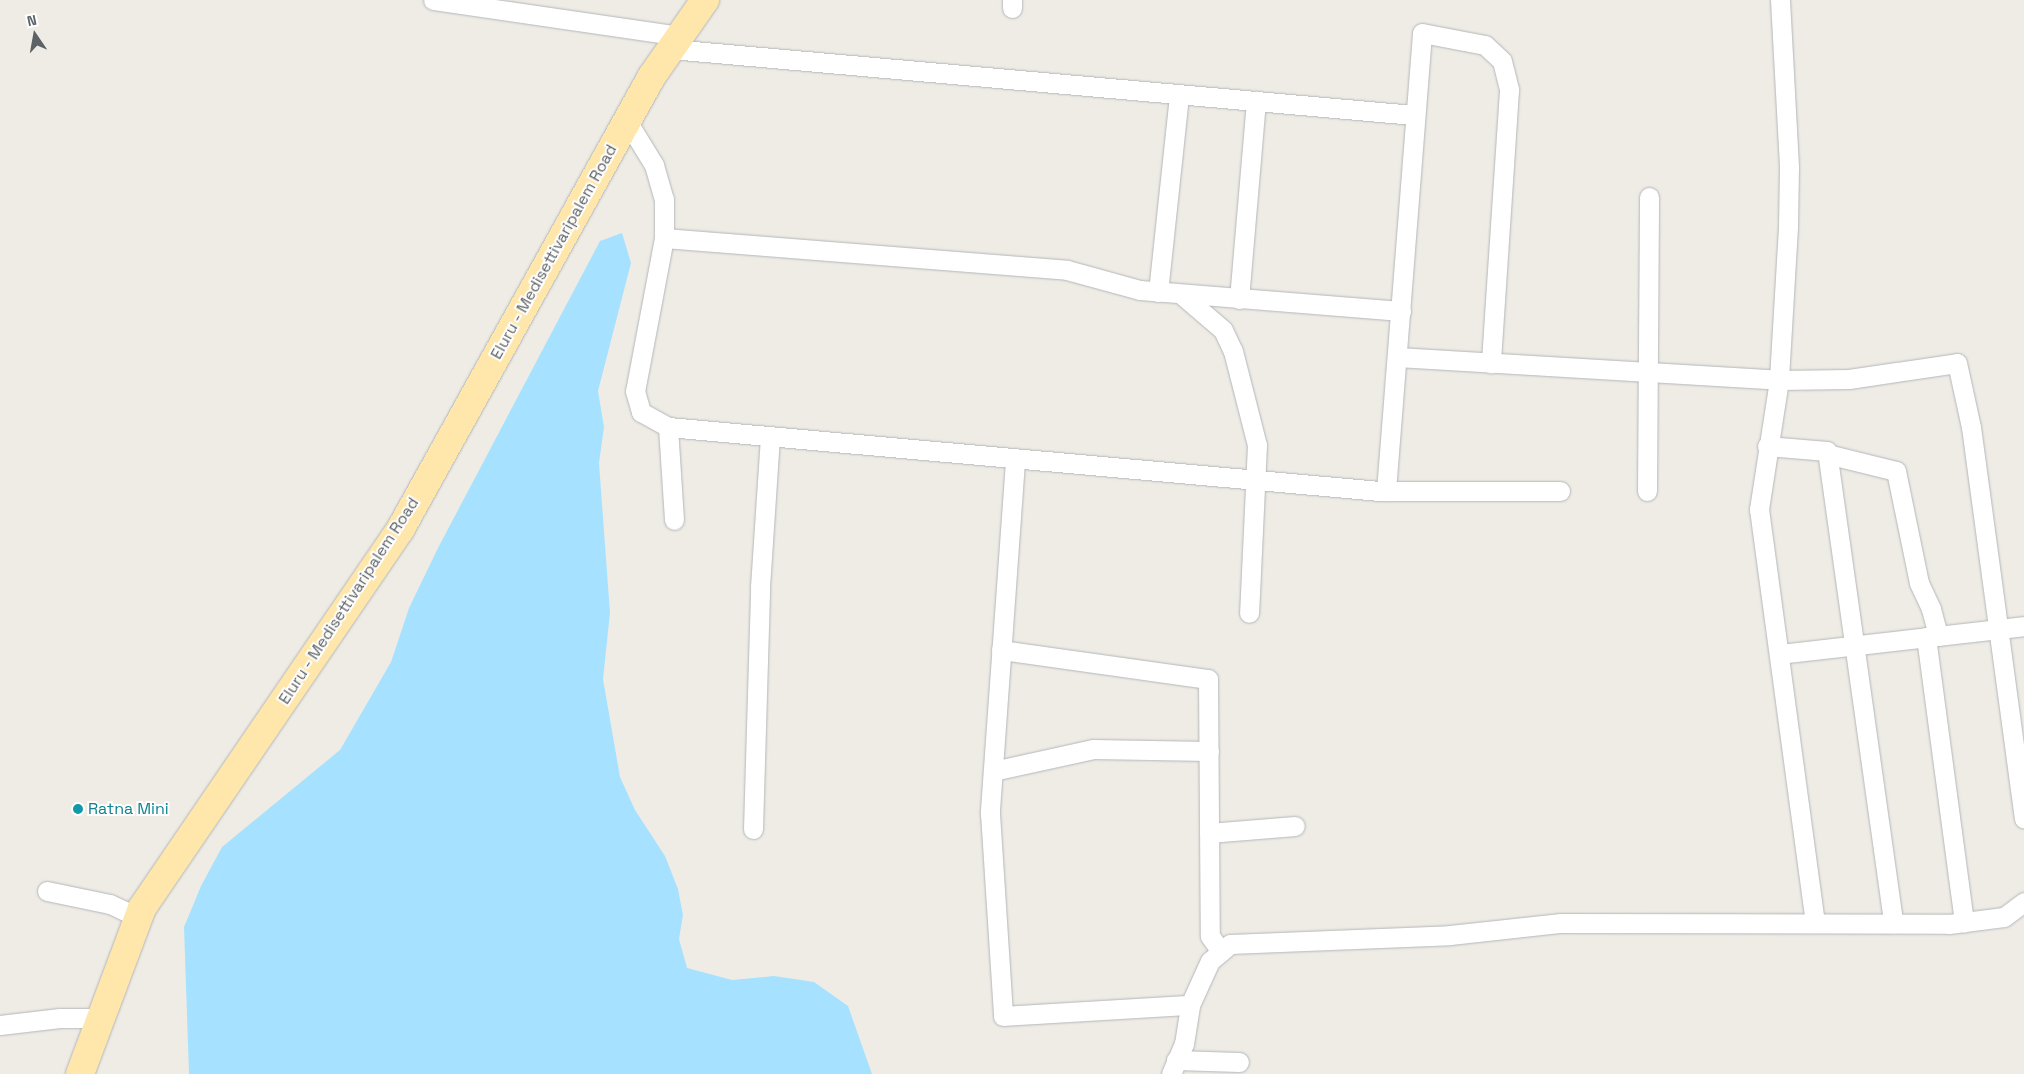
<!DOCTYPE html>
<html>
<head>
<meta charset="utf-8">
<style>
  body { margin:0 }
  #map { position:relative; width:2024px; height:1074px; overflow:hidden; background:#efece5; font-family:"Space Grotesk",sans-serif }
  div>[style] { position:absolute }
  .water>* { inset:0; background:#a6e2ff }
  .roads { filter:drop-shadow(0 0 1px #b3b6ba) drop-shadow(0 0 1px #b3b6ba) }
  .street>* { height:19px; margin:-9.5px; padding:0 9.5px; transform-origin:9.5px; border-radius:9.5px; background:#fff }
  .primary>* { height:28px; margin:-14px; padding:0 14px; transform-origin:14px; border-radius:14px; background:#ffe7ab }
  .dots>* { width:14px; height:14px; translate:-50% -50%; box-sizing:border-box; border:2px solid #fff; border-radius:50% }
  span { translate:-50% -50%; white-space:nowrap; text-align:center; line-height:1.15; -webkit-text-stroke:4px #fff; paint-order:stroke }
  .street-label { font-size:16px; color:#5d6266 }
  .culture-label { font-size:16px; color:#0d838f }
  .left { translate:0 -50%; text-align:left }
  .north { position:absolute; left:10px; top:10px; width:50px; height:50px; -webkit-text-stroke:4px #fff; paint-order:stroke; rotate:348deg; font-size:14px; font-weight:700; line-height:20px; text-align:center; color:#5d6266 }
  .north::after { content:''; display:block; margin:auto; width:18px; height:22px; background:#5d6266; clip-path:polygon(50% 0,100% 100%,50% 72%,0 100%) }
</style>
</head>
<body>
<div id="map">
  <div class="water">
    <div style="clip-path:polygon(622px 233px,631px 263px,598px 391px,604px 427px,599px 463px,610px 613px,603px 679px,620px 777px,635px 810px,665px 856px,678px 889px,683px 915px,679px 939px,687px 968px,732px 980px,774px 976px,814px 982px,848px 1006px,872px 1074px,189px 1074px,184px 927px,201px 886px,222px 847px,340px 750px,391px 662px,409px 608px,438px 548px,600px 241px)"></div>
  </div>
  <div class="roads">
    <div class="street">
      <div style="left:433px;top:0;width:250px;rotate:8.3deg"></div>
      <div style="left:1012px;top:0;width:8px;rotate:90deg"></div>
      <div style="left:1780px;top:0;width:168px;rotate:86.9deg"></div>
      <div style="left:1789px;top:168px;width:59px;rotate:91deg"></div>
      <div style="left:1788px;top:227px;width:153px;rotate:93.4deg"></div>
      <div style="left:1779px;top:380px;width:131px;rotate:98.8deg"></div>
      <div style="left:1759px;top:509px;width:416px;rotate:82.3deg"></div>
      <div style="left:671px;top:49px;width:746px;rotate:5.08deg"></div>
      <div style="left:627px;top:121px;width:52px;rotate:58.5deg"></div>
      <div style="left:654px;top:165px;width:35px;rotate:74deg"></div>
      <div style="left:664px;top:199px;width:39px;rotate:90deg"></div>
      <div style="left:664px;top:238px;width:156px;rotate:100.7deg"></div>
      <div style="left:635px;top:391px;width:22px;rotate:74deg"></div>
      <div style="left:641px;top:412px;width:31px;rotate:29deg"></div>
      <div style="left:668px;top:427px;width:714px;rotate:5.14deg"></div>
      <div style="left:1379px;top:491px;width:181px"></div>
      <div style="left:664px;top:238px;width:404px;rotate:4.5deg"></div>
      <div style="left:1067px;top:270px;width:76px;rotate:15.3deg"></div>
      <div style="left:1140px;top:290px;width:262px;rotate:4.6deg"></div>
      <div style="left:1158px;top:292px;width:199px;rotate:-83.9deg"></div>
      <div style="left:1181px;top:294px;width:55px;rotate:40.6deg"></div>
      <div style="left:1223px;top:330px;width:23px;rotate:65deg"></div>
      <div style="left:1233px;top:351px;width:97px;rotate:75.7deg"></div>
      <div style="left:1257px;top:445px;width:168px;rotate:92.7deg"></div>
      <div style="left:1239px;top:299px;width:199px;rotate:-85.1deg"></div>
      <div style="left:1397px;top:357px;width:383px;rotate:3.4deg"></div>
      <div style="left:1779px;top:380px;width:70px;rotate:-0.8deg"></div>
      <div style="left:1849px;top:379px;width:109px;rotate:-8.4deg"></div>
      <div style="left:1957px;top:363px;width:66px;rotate:77.7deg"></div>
      <div style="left:1971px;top:427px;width:395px;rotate:82.3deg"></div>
      <div style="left:668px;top:427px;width:93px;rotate:86.3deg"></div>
      <div style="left:1767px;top:446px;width:60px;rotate:4.8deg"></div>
      <div style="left:1827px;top:451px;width:477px;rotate:82deg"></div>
      <div style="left:1827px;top:454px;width:71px;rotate:13.8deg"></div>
      <div style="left:1896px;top:471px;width:114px;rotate:78.4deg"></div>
      <div style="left:1919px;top:583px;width:29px;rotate:65deg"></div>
      <div style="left:1931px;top:609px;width:28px;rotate:75deg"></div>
      <div style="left:1015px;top:461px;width:353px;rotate:94.1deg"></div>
      <div style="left:990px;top:813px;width:203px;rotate:86.3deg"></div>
      <div style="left:1003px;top:1016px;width:187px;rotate:-3.4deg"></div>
      <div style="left:1386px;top:491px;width:459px;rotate:-85.5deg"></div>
      <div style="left:1422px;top:33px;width:64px;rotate:10.8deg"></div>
      <div style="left:1485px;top:45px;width:23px;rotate:43deg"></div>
      <div style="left:1502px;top:61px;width:30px;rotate:76deg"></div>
      <div style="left:1509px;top:90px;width:274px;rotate:93.8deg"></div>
      <div style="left:1647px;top:491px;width:294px;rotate:-89.6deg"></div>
      <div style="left:1926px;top:637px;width:288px;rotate:82.4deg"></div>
      <div style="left:1001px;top:650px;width:209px;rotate:8deg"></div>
      <div style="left:1208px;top:679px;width:257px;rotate:89.6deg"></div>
      <div style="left:1210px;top:936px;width:19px;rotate:55deg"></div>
      <div style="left:1779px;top:654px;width:247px;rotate:-6.5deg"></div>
      <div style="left:993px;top:771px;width:102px;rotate:-12.4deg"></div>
      <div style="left:1093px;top:749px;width:116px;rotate:1deg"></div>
      <div style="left:753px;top:829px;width:242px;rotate:-88.3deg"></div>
      <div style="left:760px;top:587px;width:150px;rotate:-86.2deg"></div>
      <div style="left:1209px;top:833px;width:86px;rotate:-4.7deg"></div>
      <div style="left:47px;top:891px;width:64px;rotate:11.7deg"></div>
      <div style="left:110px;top:904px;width:31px;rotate:25deg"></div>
      <div style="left:0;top:1025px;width:60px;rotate:-6.7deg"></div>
      <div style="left:60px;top:1018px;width:40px"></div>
      <div style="left:1176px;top:1060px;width:63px;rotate:1.8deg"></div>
      <div style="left:1171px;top:1074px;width:33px;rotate:-67deg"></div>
      <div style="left:1184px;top:1044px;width:39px;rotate:-81deg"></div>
      <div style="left:1190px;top:1005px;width:48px;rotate:-65.6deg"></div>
      <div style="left:1210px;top:961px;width:26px;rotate:-40deg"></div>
      <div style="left:1230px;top:944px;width:220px;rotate:-2.3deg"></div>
      <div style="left:1450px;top:935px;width:112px;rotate:-6.2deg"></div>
      <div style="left:1561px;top:923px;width:388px;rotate:0.1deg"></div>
      <div style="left:1949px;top:924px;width:55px;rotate:-7.3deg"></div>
      <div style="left:2004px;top:917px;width:25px;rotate:-37deg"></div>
    </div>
    <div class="primary">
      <div style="left:80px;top:1074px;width:177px;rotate:-69.5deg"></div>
      <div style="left:142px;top:908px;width:458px;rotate:-55.7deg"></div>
      <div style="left:400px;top:530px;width:519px;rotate:-60.97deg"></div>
      <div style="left:652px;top:76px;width:93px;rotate:-55.1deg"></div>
    </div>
  </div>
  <div class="dots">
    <div style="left:78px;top:809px;background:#0f9aa8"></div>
  </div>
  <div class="street-label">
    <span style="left:554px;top:252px;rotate:-61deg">Eluru - Medisettivaripalem Road</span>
    <span style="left:349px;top:601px;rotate:-57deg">Eluru - Medisettivaripalem Road</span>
  </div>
  <div class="culture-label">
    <span class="left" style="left:88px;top:809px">Ratna Mini</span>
  </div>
  <div class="north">N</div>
</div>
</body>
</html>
